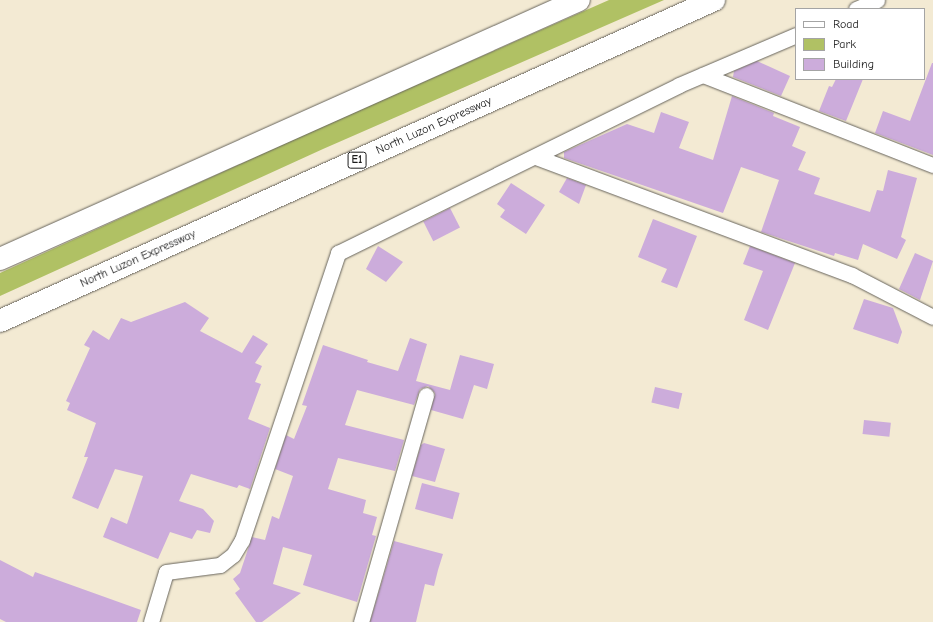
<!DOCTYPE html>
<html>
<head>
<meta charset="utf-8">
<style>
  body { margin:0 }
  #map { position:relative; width:933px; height:622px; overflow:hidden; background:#f3ead3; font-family:"Comic Neue",sans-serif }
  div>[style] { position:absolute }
  .green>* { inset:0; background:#b0c164 }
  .building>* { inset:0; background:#ccacdb; transform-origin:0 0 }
  .roads { filter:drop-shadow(0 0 1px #67645c) drop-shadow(0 0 1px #67645c) }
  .street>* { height:15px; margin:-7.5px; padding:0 7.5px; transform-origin:7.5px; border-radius:7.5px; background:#fff }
  .highway>* { height:22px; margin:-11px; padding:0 11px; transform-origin:11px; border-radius:11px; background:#fff }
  span { translate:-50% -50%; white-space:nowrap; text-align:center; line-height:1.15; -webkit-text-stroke:3px #fff; paint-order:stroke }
  .shield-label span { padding:1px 3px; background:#fff; border:1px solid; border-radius:3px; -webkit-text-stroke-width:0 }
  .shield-label { font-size:11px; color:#1c1c1c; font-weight:700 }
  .street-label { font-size:12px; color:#1c1c1c }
  .legend { position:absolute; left:795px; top:8px; width:130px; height:72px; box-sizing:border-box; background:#fff; border:1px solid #a4a4a4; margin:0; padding:5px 7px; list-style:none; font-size:12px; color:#1c1c1c }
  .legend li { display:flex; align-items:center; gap:8px; height:20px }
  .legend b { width:20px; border:1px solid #a4a4a4 }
</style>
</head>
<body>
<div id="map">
  <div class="green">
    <div style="clip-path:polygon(609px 0,664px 0,323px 149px,0 296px,0 273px,319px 128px)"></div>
  </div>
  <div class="building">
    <div style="clip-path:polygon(757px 61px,790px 76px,781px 96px,733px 77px,734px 71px)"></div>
    <div style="clip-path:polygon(932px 63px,933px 63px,933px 155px,875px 133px,883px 111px,910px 121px)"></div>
    <div style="clip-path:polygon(836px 79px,863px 79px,846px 121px,819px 111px,829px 86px,832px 87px)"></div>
    <div style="clip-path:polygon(732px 96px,774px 113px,773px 116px,800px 127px,792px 146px,806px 152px,798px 170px,820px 178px,814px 194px,870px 212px,877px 190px,883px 191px,888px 170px,917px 178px,901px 237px,906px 240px,897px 259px,863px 244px,858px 260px,835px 253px,834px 256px,761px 232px,779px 180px,741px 167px,723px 213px,564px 158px,564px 152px,627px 124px,654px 133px,661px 112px,689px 122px,679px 148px,713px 160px)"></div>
    <div style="clip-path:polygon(567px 178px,586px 185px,579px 204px,559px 192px)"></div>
    <div style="clip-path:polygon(511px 183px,545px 205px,526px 234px,500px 217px,505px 210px,497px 204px)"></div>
    <div style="left:450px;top:208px;width:22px;height:30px;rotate:63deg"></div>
    <div style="clip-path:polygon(653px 219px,697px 236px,677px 288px,661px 282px,667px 269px,638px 257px)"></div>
    <div style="clip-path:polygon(378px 246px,403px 262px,386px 282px,366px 269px)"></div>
    <div style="clip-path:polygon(750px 246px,795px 263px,768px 330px,744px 320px,763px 271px,743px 264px)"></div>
    <div style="clip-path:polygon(915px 253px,933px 261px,920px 300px,899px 289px)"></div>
    <div style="clip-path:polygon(864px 299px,893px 308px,902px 332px,898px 344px,853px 329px)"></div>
    <div style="clip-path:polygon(185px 302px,209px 318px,200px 331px,242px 353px,253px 335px,268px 344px,255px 363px,262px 366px,255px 382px,261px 384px,248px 419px,270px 428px,250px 489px,239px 485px,237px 488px,191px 474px,179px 501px,203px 509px,214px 521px,210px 533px,197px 530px,192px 539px,170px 532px,158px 559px,103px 537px,111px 517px,127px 524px,143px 476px,115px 469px,98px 509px,72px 498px,88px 457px,84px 457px,96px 423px,67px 410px,70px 403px,66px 401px,90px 348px,84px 345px,93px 330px,109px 340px,121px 318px,131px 322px)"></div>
    <div style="clip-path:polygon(410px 338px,427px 344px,416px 381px,450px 390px,460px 355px,494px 364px,487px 389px,474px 385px,463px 419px,431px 410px,435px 393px,428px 386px,420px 389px,414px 405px,357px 390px,345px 425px,404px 440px,395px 471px,338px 458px,328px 489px,366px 500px,363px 513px,377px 517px,372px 535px,376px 536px,357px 602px,303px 585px,312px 555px,283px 547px,273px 584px,301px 593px,262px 622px,256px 622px,235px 593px,240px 589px,233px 579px,240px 573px,252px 537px,265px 540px,272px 516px,279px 519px,293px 476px,275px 469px,286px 435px,294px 439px,307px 406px,302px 405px,323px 345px,368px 360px,367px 362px,398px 371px)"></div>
    <div style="left:655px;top:387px;width:28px;height:16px;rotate:13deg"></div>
    <div style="left:864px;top:420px;width:27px;height:14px;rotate:6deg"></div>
    <div style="clip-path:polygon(424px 443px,445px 449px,435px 482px,412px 476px,421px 445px)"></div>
    <div style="left:422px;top:483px;width:39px;height:27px;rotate:15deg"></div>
    <div style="clip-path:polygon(394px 541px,443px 554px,438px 570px,434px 586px,425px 584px,416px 622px,370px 622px)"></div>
    <div style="clip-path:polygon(0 560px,33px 577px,35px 572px,141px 610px,137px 622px,6px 622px,0 619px)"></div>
  </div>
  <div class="roads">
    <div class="street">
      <div style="left:856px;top:9px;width:23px;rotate:-23deg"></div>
      <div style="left:703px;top:75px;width:247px;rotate:21.4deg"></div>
      <div style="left:536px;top:157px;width:337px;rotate:20.5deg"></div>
      <div style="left:852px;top:275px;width:91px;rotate:27.4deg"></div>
      <div style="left:151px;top:622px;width:52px;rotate:-73.3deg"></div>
      <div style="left:166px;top:572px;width:54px;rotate:-7.4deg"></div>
      <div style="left:220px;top:565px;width:16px;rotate:-38deg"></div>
      <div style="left:233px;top:555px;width:17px;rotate:-59deg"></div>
      <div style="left:242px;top:540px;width:303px;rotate:-71.5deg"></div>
      <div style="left:338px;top:253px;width:380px;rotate:-26.2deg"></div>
      <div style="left:679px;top:85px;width:127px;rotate:-23.1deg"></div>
      <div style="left:361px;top:622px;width:236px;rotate:-74deg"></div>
    </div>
    <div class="highway">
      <div style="left:0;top:259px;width:634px;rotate:-24.1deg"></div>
      <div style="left:0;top:321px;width:783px;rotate:-24.21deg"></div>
    </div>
  </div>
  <div class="shield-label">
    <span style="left:357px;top:160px">E1</span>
  </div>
  <div class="street-label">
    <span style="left:434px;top:126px;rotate:-24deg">North Luzon Expressway</span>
    <span style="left:138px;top:259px;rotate:-24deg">North Luzon Expressway</span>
  </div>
  <ul class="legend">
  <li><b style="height:5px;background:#fff"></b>Road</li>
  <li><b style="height:11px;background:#b0c164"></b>Park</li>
  <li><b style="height:11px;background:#ccacdb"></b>Building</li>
  </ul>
</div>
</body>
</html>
